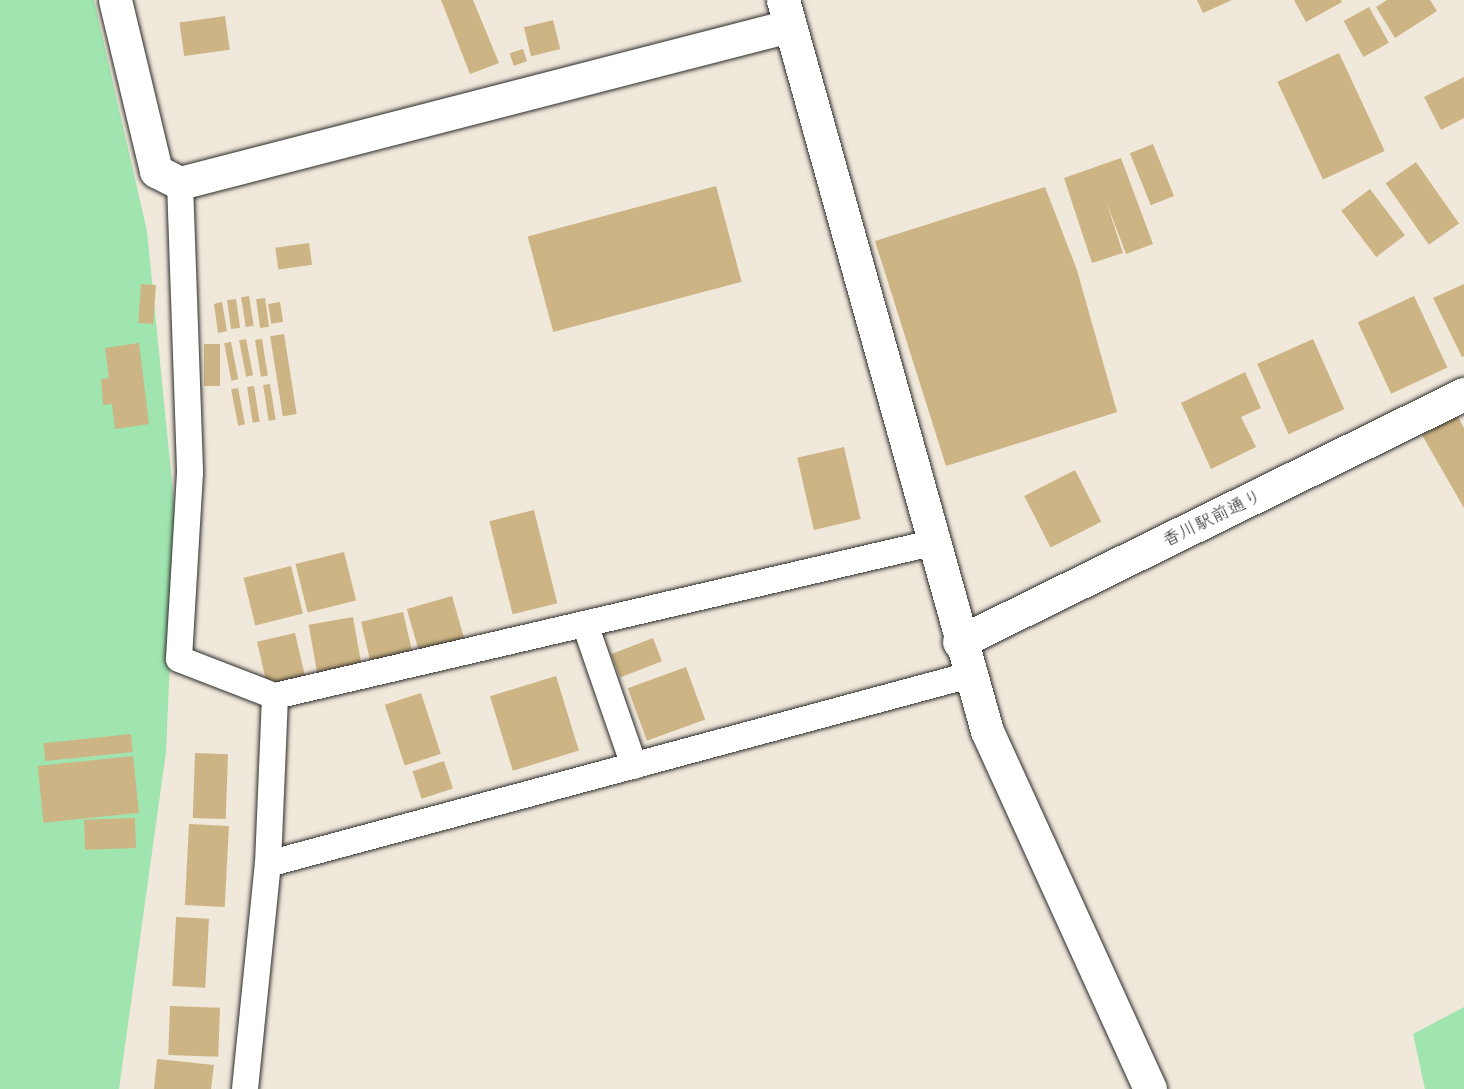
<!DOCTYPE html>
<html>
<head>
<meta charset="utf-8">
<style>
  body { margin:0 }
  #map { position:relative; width:1464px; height:1089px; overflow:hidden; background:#f0e8da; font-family:Sriracha,"Klee One",sans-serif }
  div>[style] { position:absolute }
  .green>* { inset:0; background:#a0e4af }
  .building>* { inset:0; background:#cdb484; transform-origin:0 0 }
  .roads { filter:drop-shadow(0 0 2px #2b2b2b) drop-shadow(0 0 2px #2b2b2b) }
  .lane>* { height:26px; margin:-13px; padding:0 13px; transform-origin:13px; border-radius:13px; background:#fff }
  .street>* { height:33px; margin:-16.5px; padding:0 16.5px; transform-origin:16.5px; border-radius:16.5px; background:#fff }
  .secondary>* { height:33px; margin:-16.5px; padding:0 16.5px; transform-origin:16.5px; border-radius:16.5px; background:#fff }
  span { translate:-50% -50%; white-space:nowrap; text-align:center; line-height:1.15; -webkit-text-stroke:4.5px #fff; paint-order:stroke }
  .street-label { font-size:18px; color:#2b2b2b }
</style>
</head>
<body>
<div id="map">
  <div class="green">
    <div style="clip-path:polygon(0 0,94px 0,147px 231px,176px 523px,166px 752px,119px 1089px,0 1089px)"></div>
    <div style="clip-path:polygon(1464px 1007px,1464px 1089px,1425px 1089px,1413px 1034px)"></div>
  </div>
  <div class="building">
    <div style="clip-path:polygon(441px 0,473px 0,499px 63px,470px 74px)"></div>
    <div style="clip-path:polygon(1197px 0,1232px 0,1203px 13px)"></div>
    <div style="clip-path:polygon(1294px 0,1341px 0,1342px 2px,1306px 22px)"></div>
    <div style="clip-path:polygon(1387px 0,1430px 0,1437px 11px,1395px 38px,1376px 7px)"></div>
    <div style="left:1369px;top:7px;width:41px;height:29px;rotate:61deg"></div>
    <div style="left:225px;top:16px;width:34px;height:46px;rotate:82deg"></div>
    <div style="left:553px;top:20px;width:30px;height:30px;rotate:76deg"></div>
    <div style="left:523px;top:49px;width:13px;height:14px;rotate:72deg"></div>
    <div style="left:1339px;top:53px;width:108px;height:68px;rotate:65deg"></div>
    <div style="clip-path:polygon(1464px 77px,1464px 118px,1441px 130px,1424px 97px)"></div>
    <div style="left:1153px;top:144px;width:56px;height:25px;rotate:68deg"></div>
    <div style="clip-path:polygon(1121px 158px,1153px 244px,1126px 254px,1106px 201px,1123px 253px,1092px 263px,1064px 178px)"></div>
    <div style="left:1416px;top:162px;width:75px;height:37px;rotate:55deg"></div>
    <div style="left:716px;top:186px;width:99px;height:195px;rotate:75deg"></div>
    <div style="clip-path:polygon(1045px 187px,1077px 270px,1117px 412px,946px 466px,875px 241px)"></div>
    <div style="left:1370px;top:189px;width:58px;height:36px;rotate:53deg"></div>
    <div style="left:309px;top:243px;width:22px;height:34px;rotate:82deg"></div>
    <div style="left:141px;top:284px;width:15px;height:39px;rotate:4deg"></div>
    <div style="clip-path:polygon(1464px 284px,1464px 356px,1462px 357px,1433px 298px)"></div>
    <div style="left:249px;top:296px;width:30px;height:8px;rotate:81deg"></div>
    <div style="left:1414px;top:296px;width:79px;height:62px;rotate:65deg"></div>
    <div style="left:265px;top:298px;width:29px;height:9px;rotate:82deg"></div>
    <div style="left:236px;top:299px;width:29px;height:9px;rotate:82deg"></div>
    <div style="clip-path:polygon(222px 302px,227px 331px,218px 333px,214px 304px)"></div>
    <div style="left:280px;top:302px;width:20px;height:12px;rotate:81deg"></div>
    <div style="left:284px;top:334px;width:81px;height:14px;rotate:81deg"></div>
    <div style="left:246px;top:339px;width:37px;height:7px;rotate:79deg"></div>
    <div style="left:262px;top:339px;width:37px;height:7px;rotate:81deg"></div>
    <div style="left:1313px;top:339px;width:77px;height:61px;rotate:66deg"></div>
    <div style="left:231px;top:342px;width:38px;height:7px;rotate:79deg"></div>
    <div style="clip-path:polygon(139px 343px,149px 424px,115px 429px,112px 404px,103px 405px,101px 379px,109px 378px,105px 348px)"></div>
    <div style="left:204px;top:344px;width:16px;height:42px"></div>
    <div style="clip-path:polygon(1245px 372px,1261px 408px,1241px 417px,1256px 447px,1211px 469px,1181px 403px)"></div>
    <div style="left:270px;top:384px;width:36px;height:7px;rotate:81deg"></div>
    <div style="left:254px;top:386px;width:36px;height:7px;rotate:81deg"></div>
    <div style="left:238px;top:388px;width:37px;height:7px;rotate:79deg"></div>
    <div style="clip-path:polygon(1457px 415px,1464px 428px,1464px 508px,1422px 435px)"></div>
    <div style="left:844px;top:447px;width:74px;height:48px;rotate:77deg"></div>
    <div style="left:1075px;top:470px;width:58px;height:57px;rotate:63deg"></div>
    <div style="left:534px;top:510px;width:96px;height:46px;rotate:76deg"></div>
    <div style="left:344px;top:552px;width:50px;height:50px;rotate:76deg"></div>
    <div style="left:291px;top:566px;width:49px;height:49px;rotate:76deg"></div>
    <div style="left:452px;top:596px;width:46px;height:47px;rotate:74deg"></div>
    <div style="left:403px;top:612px;width:45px;height:43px;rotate:77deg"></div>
    <div style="left:353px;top:617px;width:53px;height:45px;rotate:80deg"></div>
    <div style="left:295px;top:633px;width:49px;height:39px;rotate:77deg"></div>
    <div style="left:653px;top:638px;width:25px;height:45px;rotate:69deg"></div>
    <div style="left:686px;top:667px;width:56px;height:62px;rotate:70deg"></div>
    <div style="left:556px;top:676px;width:78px;height:69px;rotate:73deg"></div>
    <div style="left:421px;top:693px;width:64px;height:38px;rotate:72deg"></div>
    <div style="left:131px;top:734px;width:18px;height:88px;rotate:84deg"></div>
    <div style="left:195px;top:753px;width:33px;height:65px;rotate:2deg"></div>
    <div style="left:133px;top:756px;width:57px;height:96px;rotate:84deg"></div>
    <div style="left:444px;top:761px;width:29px;height:33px;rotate:72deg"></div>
    <div style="left:135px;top:818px;width:30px;height:51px;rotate:88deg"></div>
    <div style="left:189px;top:824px;width:40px;height:81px;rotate:3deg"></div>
    <div style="left:176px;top:917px;width:33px;height:69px;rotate:3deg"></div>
    <div style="left:170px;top:1006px;width:50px;height:49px;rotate:2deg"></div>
    <div style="clip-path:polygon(157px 1059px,214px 1065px,211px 1089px,154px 1089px)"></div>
  </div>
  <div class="roads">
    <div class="lane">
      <div style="left:180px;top:183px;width:290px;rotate:88deg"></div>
      <div style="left:190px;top:473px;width:186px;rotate:93.4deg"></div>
      <div style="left:179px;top:659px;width:103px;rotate:21.1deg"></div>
      <div style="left:586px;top:627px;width:147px;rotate:70.9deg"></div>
      <div style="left:268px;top:864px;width:727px;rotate:-15.07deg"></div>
      <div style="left:245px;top:1089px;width:226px;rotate:-84.2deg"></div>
      <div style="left:268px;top:864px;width:168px;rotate:-87.6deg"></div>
      <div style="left:275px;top:696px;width:675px;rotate:-13.11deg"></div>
    </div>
    <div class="street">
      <div style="left:115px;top:0;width:176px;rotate:76.5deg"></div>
      <div style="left:156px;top:171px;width:27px;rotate:27deg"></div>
      <div style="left:180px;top:183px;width:629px;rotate:-14.46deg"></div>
    </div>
    <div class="secondary">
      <div style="left:783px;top:0;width:759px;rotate:74.41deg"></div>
      <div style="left:987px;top:731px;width:393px;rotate:65.5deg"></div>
      <div style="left:959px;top:642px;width:563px;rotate:-26.16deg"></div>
    </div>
  </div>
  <div class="street-label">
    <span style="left:1212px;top:518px;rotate:-26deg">香川駅前通り</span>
  </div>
</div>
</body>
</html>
